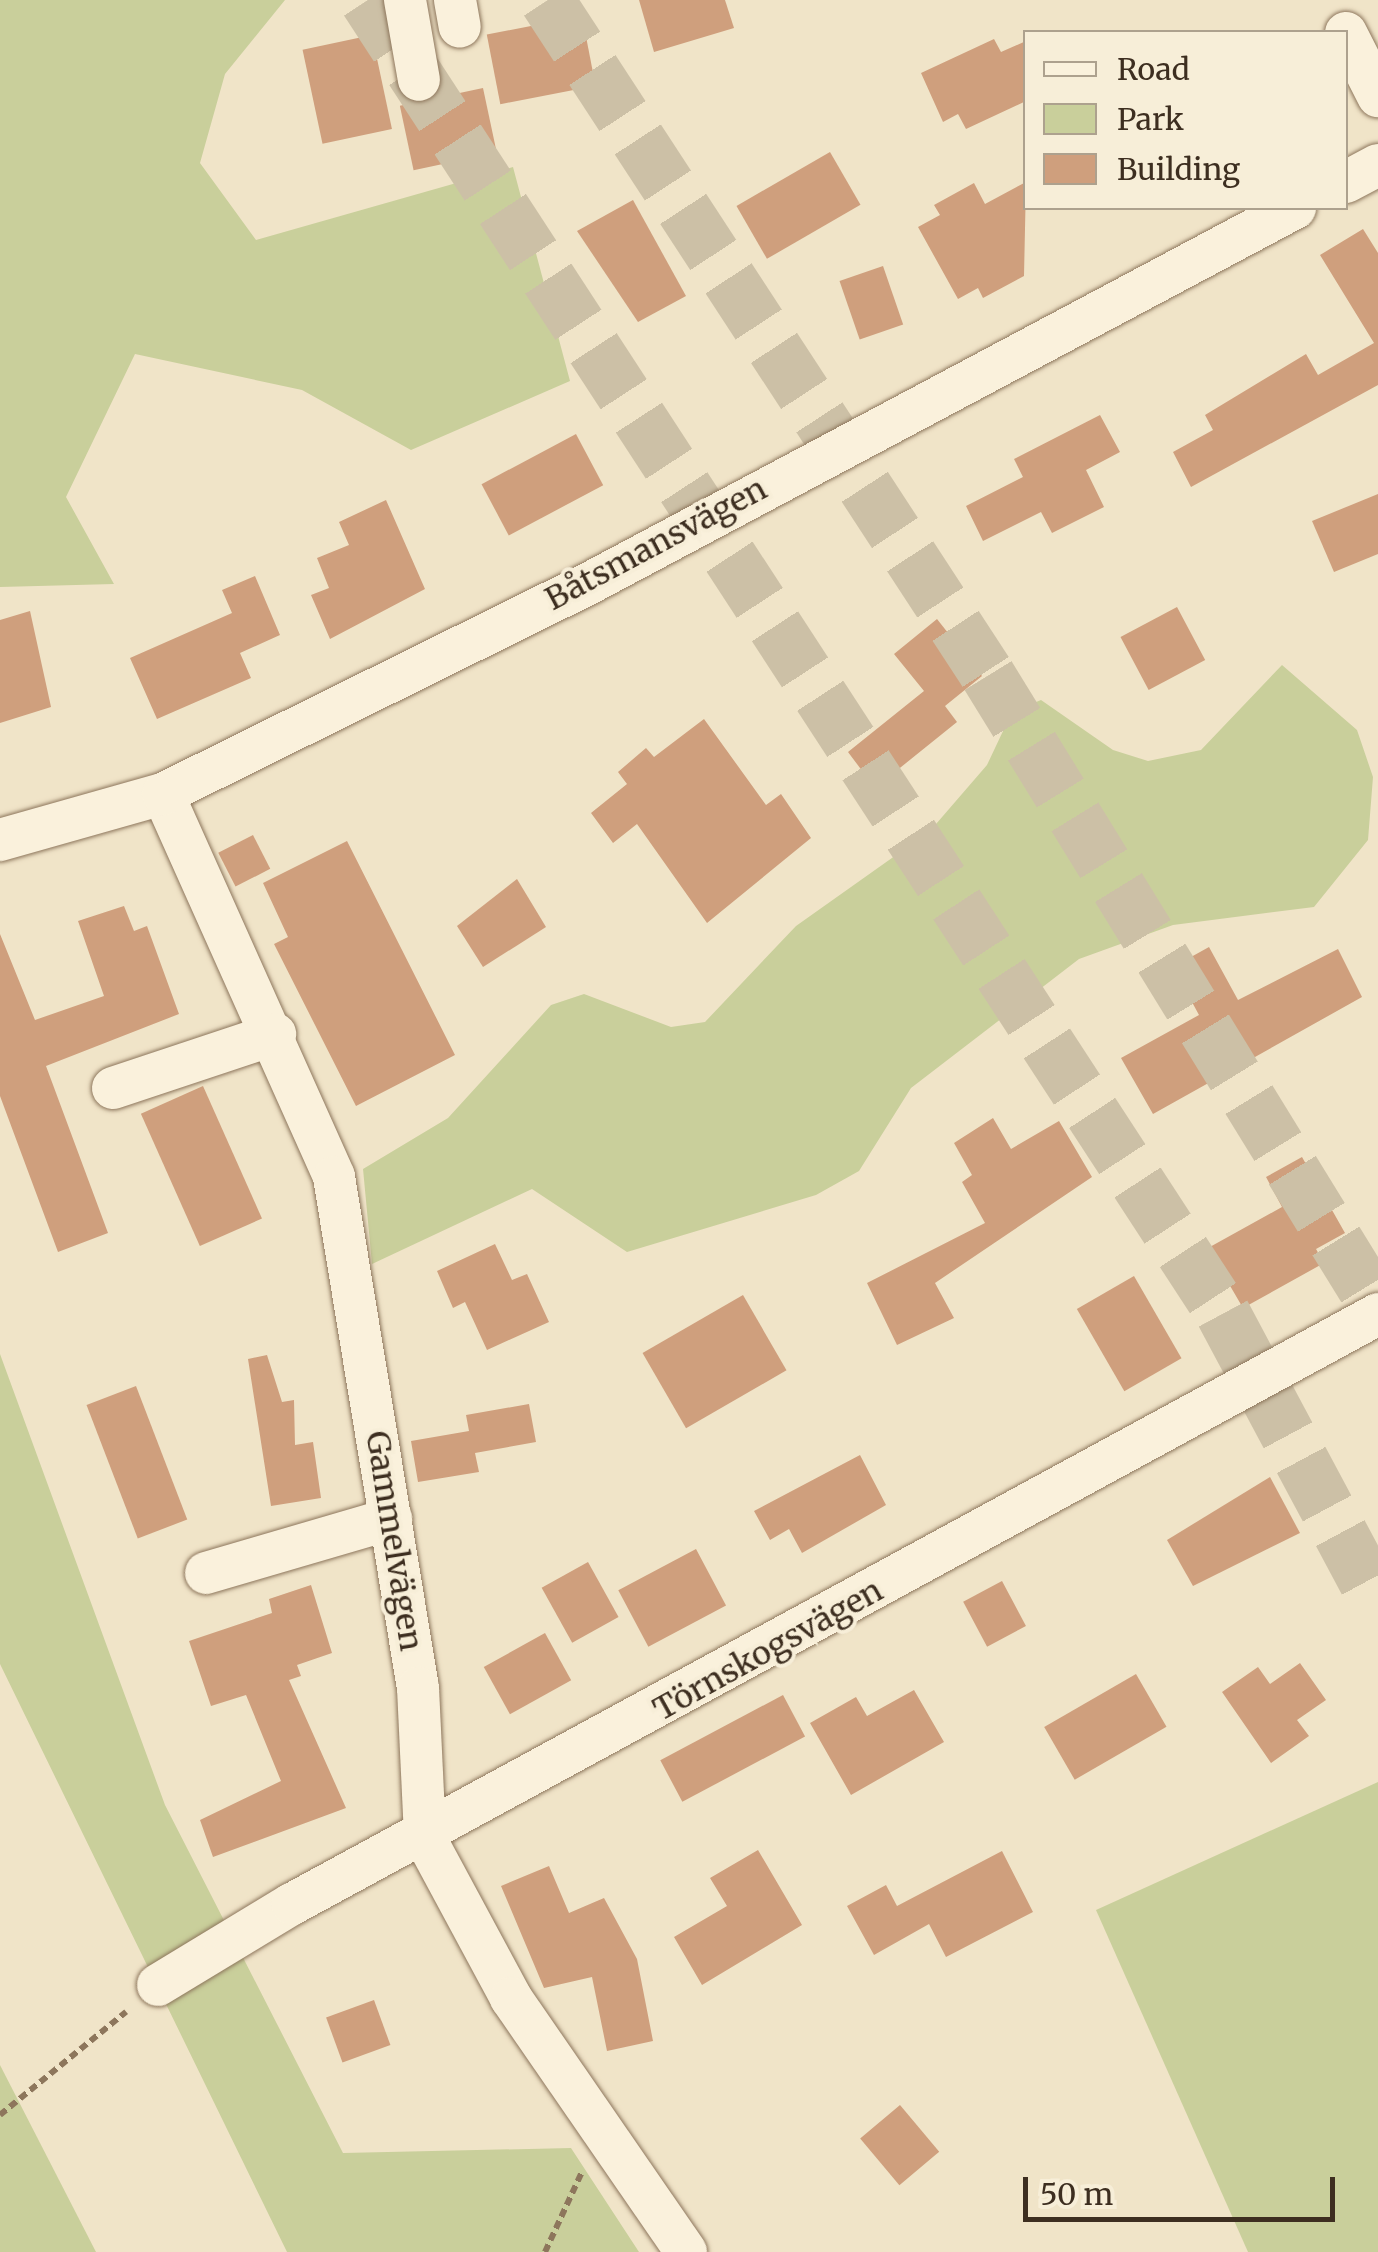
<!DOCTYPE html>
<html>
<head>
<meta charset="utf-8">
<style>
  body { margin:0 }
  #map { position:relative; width:1378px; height:2252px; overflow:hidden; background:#f0e4c8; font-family:Merriweather,serif }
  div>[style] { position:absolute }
  .green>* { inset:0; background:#c9cf9b }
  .building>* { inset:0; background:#cf9f7d; transform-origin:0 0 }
  .highway-tunnel>* { height:55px; margin-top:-27.5px; transform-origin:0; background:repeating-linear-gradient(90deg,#ccc0a6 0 55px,transparent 0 83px) }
  .path>* { height:6px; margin-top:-3px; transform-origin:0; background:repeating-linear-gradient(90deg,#8d765c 0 8px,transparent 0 13px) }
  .roads { filter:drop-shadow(0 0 2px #8d765c) drop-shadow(0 0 2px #8d765c) }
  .minor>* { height:42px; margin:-21px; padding:0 21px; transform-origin:21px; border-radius:21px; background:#faf1dc }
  span { translate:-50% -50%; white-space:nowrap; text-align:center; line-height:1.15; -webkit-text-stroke:8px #f7eed8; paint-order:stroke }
  .street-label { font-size:32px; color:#3d2e20 }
  .legend { position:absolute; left:1023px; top:30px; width:325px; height:180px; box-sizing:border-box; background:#f7eed8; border:2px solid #ada18e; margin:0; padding:12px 18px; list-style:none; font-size:30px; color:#3d2e20 }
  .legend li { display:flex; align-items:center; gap:20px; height:50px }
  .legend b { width:50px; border:2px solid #ada18e }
  .scale { position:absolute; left:1023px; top:2177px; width:312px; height:45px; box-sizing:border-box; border:5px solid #3d2e20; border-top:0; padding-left:12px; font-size:30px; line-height:35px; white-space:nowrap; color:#3d2e20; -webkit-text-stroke:8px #f7eed8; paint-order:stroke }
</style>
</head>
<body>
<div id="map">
  <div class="green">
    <div style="clip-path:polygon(0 0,285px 0,225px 74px,200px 163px,256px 240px,513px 167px,570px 381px,411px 450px,302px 390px,135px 354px,66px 497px,114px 584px,0 587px)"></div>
    <div style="clip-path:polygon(1282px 665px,1357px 730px,1373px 777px,1368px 840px,1314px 907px,1173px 925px,1079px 959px,911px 1088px,859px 1171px,816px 1195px,627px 1252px,532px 1189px,372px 1264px,363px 1169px,448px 1118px,551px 1005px,584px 994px,671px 1027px,705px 1022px,796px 926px,930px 831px,987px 765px,1012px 712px,1041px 700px,1113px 750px,1148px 761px,1201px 750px)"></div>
    <div style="clip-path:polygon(0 1354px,165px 1805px,343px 2153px,571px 2148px,639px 2252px,287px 2252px,0 1664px)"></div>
    <div style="clip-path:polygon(1378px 1782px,1378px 2252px,1248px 2252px,1096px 1910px)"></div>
    <div style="clip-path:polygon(0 2065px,96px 2252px,0 2252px)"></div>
  </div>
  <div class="building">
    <div style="clip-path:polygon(639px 0,725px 0,734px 28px,654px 52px)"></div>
    <div style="left:582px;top:16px;width:71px;height:97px;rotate:79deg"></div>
    <div style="left:372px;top:35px;width:96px;height:71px;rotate:78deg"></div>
    <div style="clip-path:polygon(994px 39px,1001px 52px,1026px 41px,1026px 101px,966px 129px,958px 114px,943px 122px,921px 73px)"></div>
    <div style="left:483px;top:88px;width:66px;height:85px;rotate:78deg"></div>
    <div style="left:830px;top:152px;width:61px;height:108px;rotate:60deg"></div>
    <div style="clip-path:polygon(1026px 182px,1024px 276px,983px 298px,978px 288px,958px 299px,918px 227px,940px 215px,934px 205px,974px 183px,985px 204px)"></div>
    <div style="clip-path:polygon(633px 200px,686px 296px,638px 322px,577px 231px)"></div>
    <div style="clip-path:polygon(1363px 229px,1378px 253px,1378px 385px,1191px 487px,1173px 452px,1213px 430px,1205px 415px,1306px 354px,1318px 375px,1374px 343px,1320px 255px)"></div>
    <div style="left:883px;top:266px;width:62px;height:46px;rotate:71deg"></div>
    <div style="clip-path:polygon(1100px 415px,1120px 452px,1086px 470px,1104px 507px,1052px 533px,1041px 512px,983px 541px,966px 506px,1023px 477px,1014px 459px)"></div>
    <div style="left:576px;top:434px;width:58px;height:107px;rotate:62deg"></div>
    <div style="clip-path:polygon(1378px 494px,1378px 554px,1334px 572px,1312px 521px)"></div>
    <div style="clip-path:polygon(386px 500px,425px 589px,330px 639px,311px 595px,329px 588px,317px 558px,349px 545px,339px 522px)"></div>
    <div style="clip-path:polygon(255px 576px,280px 635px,240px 653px,251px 678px,157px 719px,130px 658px,232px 613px,222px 590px)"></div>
    <div style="left:1177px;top:607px;width:60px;height:64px;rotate:62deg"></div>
    <div style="clip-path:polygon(30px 611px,51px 707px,0 723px,0 620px)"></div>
    <div style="clip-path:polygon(937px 619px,982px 676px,945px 706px,957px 722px,875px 788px,848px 752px,924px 691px,894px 654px)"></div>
    <div style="clip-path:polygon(704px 719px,766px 805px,781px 794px,811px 838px,707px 923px,637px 824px,613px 843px,591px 813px,627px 784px,618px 772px,646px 748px,654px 757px)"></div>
    <div style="left:253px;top:835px;width:38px;height:39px;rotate:63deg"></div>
    <div style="clip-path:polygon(347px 841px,455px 1055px,356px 1106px,274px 944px,288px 937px,263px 883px)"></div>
    <div style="clip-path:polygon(517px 879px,546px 927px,483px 967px,457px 926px)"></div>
    <div style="clip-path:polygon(124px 906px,134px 931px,147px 926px,179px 1014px,46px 1066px,108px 1233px,58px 1252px,0 1096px,0 934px,35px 1020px,104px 996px,78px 921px)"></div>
    <div style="clip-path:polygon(1209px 947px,1238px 1000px,1338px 949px,1362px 997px,1153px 1114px,1121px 1058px,1199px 1015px,1173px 967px)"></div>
    <div style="left:203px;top:1086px;width:145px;height:68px;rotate:66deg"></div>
    <div style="clip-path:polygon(993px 1118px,1011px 1149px,1059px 1121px,1092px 1177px,935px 1283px,954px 1318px,897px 1345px,867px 1283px,985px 1223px,962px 1182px,972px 1175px,954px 1143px)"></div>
    <div style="clip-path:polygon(1302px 1157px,1345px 1233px,1316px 1249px,1324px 1263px,1243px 1308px,1208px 1248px,1282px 1207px,1266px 1177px)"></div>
    <div style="clip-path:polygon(495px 1244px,512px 1280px,527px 1274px,549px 1322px,487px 1350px,465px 1302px,453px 1308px,437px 1271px)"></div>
    <div style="left:1134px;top:1276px;width:95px;height:66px;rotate:60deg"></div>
    <div style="left:743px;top:1295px;width:87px;height:116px;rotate:60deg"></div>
    <div style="clip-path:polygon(267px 1355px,282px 1402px,294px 1400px,295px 1445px,313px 1442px,321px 1498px,271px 1506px,248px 1359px)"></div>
    <div style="left:136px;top:1386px;width:143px;height:53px;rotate:69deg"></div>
    <div style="clip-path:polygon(529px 1404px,536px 1442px,475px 1453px,479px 1472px,418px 1482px,411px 1441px,469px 1431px,466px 1415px)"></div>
    <div style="clip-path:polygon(860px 1455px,886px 1505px,802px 1553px,789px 1529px,770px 1540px,754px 1511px)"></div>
    <div style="clip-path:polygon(1270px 1477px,1300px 1533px,1193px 1586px,1167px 1540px)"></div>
    <div style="left:696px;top:1549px;width:64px;height:88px;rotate:62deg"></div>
    <div style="left:588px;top:1562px;width:63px;height:53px;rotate:61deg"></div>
    <div style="left:1002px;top:1581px;width:51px;height:44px;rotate:62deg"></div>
    <div style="clip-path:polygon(311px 1585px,332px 1653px,297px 1665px,301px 1676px,289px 1680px,346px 1808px,213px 1857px,200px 1820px,281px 1781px,246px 1695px,211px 1706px,189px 1641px,272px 1613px,269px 1599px)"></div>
    <div style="left:545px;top:1633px;width:54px;height:70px;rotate:61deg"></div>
    <div style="clip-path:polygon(1300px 1663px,1326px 1700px,1297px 1720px,1309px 1736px,1271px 1763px,1222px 1692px,1258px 1667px,1270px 1684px)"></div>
    <div style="left:1136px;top:1674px;width:61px;height:106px;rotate:60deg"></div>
    <div style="clip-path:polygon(914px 1690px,944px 1742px,851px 1795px,810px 1723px,856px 1697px,867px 1716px)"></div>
    <div style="left:783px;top:1695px;width:47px;height:139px;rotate:62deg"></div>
    <div style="clip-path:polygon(758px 1850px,802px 1925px,702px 1985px,674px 1937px,727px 1906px,710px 1878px)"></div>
    <div style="clip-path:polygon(1002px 1851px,1033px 1912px,946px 1957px,929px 1924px,874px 1955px,847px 1906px,886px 1885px,897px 1906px)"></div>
    <div style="clip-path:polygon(549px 1866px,569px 1913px,604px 1898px,637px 1959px,653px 2041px,607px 2051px,592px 1977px,544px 1988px,501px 1886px)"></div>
    <div style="left:374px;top:2000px;width:48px;height:51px;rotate:70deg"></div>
    <div style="left:900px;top:2105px;width:61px;height:52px;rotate:50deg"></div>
  </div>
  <div class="highway-tunnel">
    <div style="left:367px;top:0;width:1567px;rotate:56.9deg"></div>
    <div style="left:1223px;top:1313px;width:329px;rotate:61.9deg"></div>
    <div style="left:547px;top:0;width:806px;rotate:56.84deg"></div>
    <div style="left:988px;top:675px;width:744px;rotate:58.4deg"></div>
  </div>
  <div class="path">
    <div style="left:0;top:2115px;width:163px;rotate:-39.3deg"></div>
    <div style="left:545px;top:2252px;width:88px;rotate:-65.2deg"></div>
  </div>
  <div class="roads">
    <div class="minor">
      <div style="left:405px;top:0;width:81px;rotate:80.1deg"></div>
      <div style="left:455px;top:0;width:27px;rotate:80deg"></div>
      <div style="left:1346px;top:33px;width:71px;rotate:63.1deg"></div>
      <div style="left:1346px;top:182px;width:36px;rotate:-28deg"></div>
      <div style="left:163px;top:794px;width:419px;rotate:65.9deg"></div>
      <div style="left:334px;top:1177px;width:518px;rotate:80.67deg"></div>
      <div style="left:418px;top:1688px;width:150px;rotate:87.3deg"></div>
      <div style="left:425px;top:1838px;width:182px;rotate:61.7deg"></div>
      <div style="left:511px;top:1998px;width:308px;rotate:55.4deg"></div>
      <div style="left:0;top:840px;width:169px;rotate:-15.8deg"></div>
      <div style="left:163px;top:794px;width:474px;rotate:-26.3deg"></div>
      <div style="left:588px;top:584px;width:801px;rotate:-28.01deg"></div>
      <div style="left:113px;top:1088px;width:171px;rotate:-18.4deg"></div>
      <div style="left:206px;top:1573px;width:193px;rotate:-16.3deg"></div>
      <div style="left:158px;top:1985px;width:157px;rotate:-31.2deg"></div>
      <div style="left:292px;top:1904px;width:1236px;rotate:-28.51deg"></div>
    </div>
  </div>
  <div class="street-label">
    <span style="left:656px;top:544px;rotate:-28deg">Båtsmansvägen</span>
    <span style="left:394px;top:1541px;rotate:81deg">Gammelvägen</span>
    <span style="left:768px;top:1650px;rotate:-29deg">Törnskogsvägen</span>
  </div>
  <ul class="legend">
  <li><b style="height:12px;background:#faf1dc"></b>Road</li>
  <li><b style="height:28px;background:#c9cf9b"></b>Park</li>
  <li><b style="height:28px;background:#cf9f7d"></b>Building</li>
  </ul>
  <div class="scale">50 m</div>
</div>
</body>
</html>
